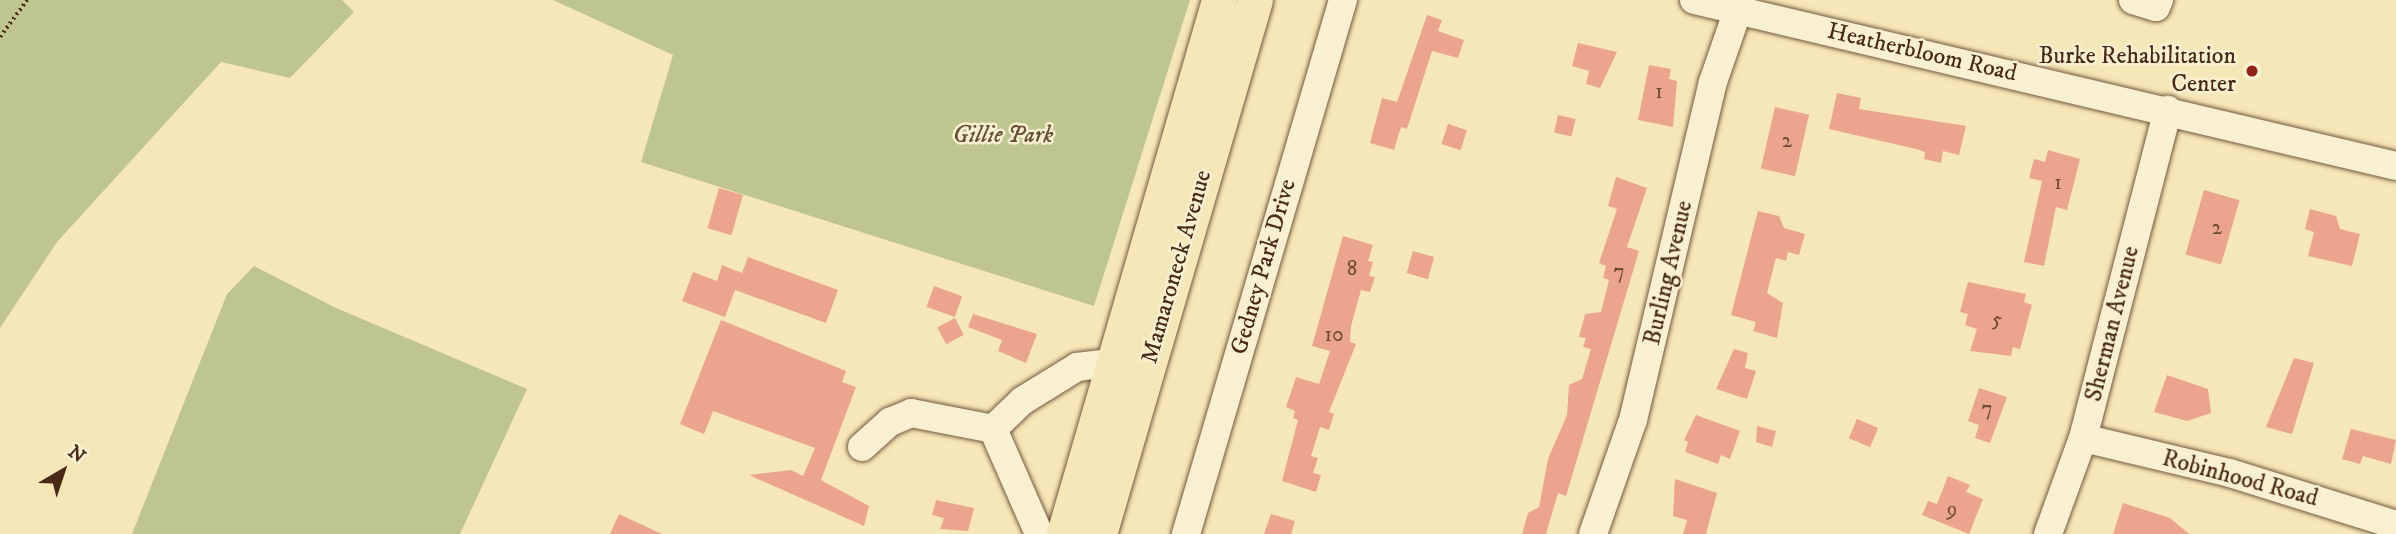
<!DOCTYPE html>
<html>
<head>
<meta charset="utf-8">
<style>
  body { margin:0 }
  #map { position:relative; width:2396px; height:534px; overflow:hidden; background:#f6e7b8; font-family:"IM FELL DW Pica",serif }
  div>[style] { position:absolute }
  .green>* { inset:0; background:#bec58e }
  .building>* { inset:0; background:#eba58e; transform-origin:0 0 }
  .path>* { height:3.5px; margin-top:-1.75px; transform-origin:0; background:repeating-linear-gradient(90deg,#492a16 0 2px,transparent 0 5.5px) }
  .roads { filter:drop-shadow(0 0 2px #74593e) drop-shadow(0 0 2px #74593e) }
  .minor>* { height:28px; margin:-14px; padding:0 14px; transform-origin:14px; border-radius:14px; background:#f9efd1 }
  .major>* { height:35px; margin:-17.5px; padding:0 17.5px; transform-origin:17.5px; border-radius:17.5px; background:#f6e7b8 }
  .dots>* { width:19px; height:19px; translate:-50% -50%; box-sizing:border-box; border:4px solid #f9efd1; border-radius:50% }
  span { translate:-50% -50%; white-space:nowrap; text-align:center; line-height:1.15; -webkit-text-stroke:5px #f9efd1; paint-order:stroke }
  .number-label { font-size:21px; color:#724934 }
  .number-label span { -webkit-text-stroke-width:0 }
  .street-label { font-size:24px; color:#492a16 }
  .poi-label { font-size:24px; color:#492a16 }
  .right { translate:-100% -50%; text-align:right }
  .park-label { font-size:24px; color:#665134; font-style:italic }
  .north { position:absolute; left:28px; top:436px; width:70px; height:70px; -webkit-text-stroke:5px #f9efd1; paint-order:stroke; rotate:39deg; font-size:19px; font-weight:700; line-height:28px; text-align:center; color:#492a16 }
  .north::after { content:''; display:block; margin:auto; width:24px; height:32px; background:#492a16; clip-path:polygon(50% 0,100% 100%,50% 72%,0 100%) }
</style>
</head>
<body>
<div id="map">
  <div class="green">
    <div style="clip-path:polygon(0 0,342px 0,354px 12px,290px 78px,221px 62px,57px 242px,0 328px)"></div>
    <div style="clip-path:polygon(553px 0,1190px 0,1094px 306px,641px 162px,673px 55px)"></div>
    <div style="clip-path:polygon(254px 266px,336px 308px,527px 389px,460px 534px,132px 534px,227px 294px)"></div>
  </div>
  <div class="building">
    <div style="clip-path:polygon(1427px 15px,1442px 20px,1438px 31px,1464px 40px,1458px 58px,1432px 51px,1407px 129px,1401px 127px,1394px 150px,1370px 143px,1382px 98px,1397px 102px)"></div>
    <div style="clip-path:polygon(1578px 43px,1617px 52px,1600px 88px,1586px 84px,1589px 71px,1572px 66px)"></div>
    <div style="clip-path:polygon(1649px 65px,1671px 69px,1669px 79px,1677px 81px,1673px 127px,1638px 120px)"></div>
    <div style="clip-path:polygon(1837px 93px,1861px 98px,1859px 109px,1966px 126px,1959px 155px,1943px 151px,1941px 163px,1924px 159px,1925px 152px,1916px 149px,1829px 129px)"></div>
    <div style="left:1775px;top:107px;width:35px;height:63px;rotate:13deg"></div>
    <div style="left:1558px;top:115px;width:18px;height:18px;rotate:13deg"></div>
    <div style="left:1448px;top:124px;width:20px;height:21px;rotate:18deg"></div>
    <div style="clip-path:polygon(2048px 150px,2080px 159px,2067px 210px,2056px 207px,2044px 266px,2024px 262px,2042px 181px,2029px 178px,2034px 159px,2045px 162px)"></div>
    <div style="clip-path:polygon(1616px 177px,1647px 188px,1627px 247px,1639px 251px,1566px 496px,1558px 493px,1546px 534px,1522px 534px,1528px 513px,1539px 507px,1548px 459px,1567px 415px,1569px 385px,1582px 379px,1591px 349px,1583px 347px,1586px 338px,1579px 337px,1585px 314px,1601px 312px,1609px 280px,1603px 278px,1606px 266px,1599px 263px,1617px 209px,1608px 206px)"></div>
    <div style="left:719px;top:188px;width:25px;height:42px;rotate:16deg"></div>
    <div style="left:2204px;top:190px;width:37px;height:67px;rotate:16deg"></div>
    <div style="clip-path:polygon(2310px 209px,2336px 216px,2340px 229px,2360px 234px,2352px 266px,2308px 256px,2314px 232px,2305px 229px)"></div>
    <div style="clip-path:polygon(1758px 211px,1779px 216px,1784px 228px,1805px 234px,1799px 255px,1788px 252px,1786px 261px,1776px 258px,1767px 293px,1783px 303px,1777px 338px,1753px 331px,1756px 322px,1731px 315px)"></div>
    <div style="clip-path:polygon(1343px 236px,1373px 245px,1368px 261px,1373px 262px,1369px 276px,1375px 277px,1370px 292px,1361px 290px,1351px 326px,1350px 342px,1356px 344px,1329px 412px,1334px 414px,1329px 430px,1320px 427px,1311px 456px,1318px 458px,1313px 473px,1321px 475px,1316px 492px,1282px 481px,1298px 420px,1293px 418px,1295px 411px,1286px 407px,1296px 377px,1319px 384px,1330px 351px,1312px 346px)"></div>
    <div style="left:1413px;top:251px;width:22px;height:23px;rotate:16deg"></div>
    <div style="clip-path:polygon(748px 257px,838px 290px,826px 323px,735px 290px,725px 317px,682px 301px,693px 272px,717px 281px,722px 265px,742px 273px)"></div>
    <div style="clip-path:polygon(1968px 282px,2026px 294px,2024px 302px,2032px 305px,2020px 349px,2013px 347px,2011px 356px,1970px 351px,1977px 329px,1965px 325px,1968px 314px,1960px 312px)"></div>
    <div style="left:934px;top:286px;width:30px;height:22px;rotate:20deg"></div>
    <div style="clip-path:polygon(973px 314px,1037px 334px,1026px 363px,998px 351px,1002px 340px,968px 327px)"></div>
    <div style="left:955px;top:318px;width:19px;height:20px;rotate:62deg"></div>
    <div style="clip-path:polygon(721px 320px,846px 371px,842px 382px,856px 387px,821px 480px,869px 506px,864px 526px,749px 475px,791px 470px,803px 476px,815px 448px,713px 411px,704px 434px,680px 424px)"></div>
    <div style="clip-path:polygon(1734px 349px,1748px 353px,1745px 368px,1756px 371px,1747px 399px,1716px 389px)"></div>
    <div style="clip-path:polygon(2294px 358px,2314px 363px,2292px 434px,2266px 427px)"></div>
    <div style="clip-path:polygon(2167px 375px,2208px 389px,2211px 413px,2187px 421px,2154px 412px)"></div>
    <div style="clip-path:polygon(1979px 388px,2007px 397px,1990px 443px,1975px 438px,1979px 425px,1968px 421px)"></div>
    <div style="clip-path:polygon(1696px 415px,1740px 431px,1730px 459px,1721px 455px,1718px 464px,1685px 452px,1688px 442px,1684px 440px)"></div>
    <div style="left:1857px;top:419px;width:23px;height:21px;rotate:23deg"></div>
    <div style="clip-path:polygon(1757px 426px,1776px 431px,1772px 447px,1756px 442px)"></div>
    <div style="clip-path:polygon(2351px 429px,2396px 440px,2391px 464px,2363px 456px,2360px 464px,2342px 459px)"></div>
    <div style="clip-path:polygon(1948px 476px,1970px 485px,1966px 492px,1983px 499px,1969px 534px,1922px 515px,1928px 501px,1937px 504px)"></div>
    <div style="clip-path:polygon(1675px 479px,1717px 493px,1706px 534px,1683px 534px,1687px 520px,1673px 516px)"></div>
    <div style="clip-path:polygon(936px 500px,974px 508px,968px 531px,940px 529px,944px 518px,932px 515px)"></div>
    <div style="clip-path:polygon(2123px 503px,2170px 518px,2189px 534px,2113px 534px)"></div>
    <div style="clip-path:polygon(619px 514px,662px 534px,610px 534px)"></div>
    <div style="clip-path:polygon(1271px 514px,1295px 521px,1291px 534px,1264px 534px)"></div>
  </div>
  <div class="path">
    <div style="left:0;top:37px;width:46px;rotate:-53.9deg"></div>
  </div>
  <div class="roads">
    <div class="minor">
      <div style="left:1694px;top:0;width:721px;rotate:13.3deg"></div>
      <div style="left:2133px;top:0;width:24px;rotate:17deg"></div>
      <div style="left:2156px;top:7px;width:8px;rotate:-67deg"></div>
      <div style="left:993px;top:429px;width:40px;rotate:-44deg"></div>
      <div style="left:1022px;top:401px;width:65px;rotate:-31.7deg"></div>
      <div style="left:1077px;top:367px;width:38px;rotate:-7deg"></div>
      <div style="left:2083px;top:438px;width:151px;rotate:13.4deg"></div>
      <div style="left:2230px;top:473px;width:174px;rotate:17.4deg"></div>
      <div style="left:862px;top:447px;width:38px;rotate:-42deg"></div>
      <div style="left:890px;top:422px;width:23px;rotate:-23deg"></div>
      <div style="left:911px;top:413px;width:84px;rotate:11deg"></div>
      <div style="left:993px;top:429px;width:115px;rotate:66.3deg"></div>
      <div style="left:1186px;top:534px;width:557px;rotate:-73.62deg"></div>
      <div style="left:1593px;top:534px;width:121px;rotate:-70.7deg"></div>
      <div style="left:1633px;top:420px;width:347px;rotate:-76.7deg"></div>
      <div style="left:1713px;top:82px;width:76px;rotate:-70.9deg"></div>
      <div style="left:2048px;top:534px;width:102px;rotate:-70deg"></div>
      <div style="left:2083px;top:438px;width:339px;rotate:-75.5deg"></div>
    </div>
    <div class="major">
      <div style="left:1064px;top:534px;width:556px;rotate:-73.81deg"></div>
      <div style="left:1099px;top:534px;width:556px;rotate:-73.72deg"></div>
    </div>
  </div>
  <div class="dots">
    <div style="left:2252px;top:71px;background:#8f2418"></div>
  </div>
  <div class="number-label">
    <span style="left:1659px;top:92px">1</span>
    <span style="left:1787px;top:141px">2</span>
    <span style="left:2058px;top:183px">1</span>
    <span style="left:2217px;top:228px">2</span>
    <span style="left:1352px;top:269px">8</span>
    <span style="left:1619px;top:272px">7</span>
    <span style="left:1997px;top:320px">5</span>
    <span style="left:1334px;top:335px">10</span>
    <span style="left:1987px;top:409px">7</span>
    <span style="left:1952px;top:510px">9</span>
  </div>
  <div class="street-label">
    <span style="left:1922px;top:53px;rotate:13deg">Heatherbloom Road</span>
    <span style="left:1177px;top:267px;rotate:-74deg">Mamaroneck Avenue</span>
    <span style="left:1264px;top:267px;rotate:-74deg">Gedney Park Drive</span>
    <span style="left:1669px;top:273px;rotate:-77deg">Burling Avenue</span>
    <span style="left:2113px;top:324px;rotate:-76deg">Sherman Avenue</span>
    <span style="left:2240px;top:479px;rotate:15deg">Robinhood Road</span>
  </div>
  <div class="poi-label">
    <span class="right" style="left:2236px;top:71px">Burke Rehabilitation<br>Center</span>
  </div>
  <div class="park-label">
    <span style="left:1003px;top:136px">Gillie Park</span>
  </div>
  <div class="north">N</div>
</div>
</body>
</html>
